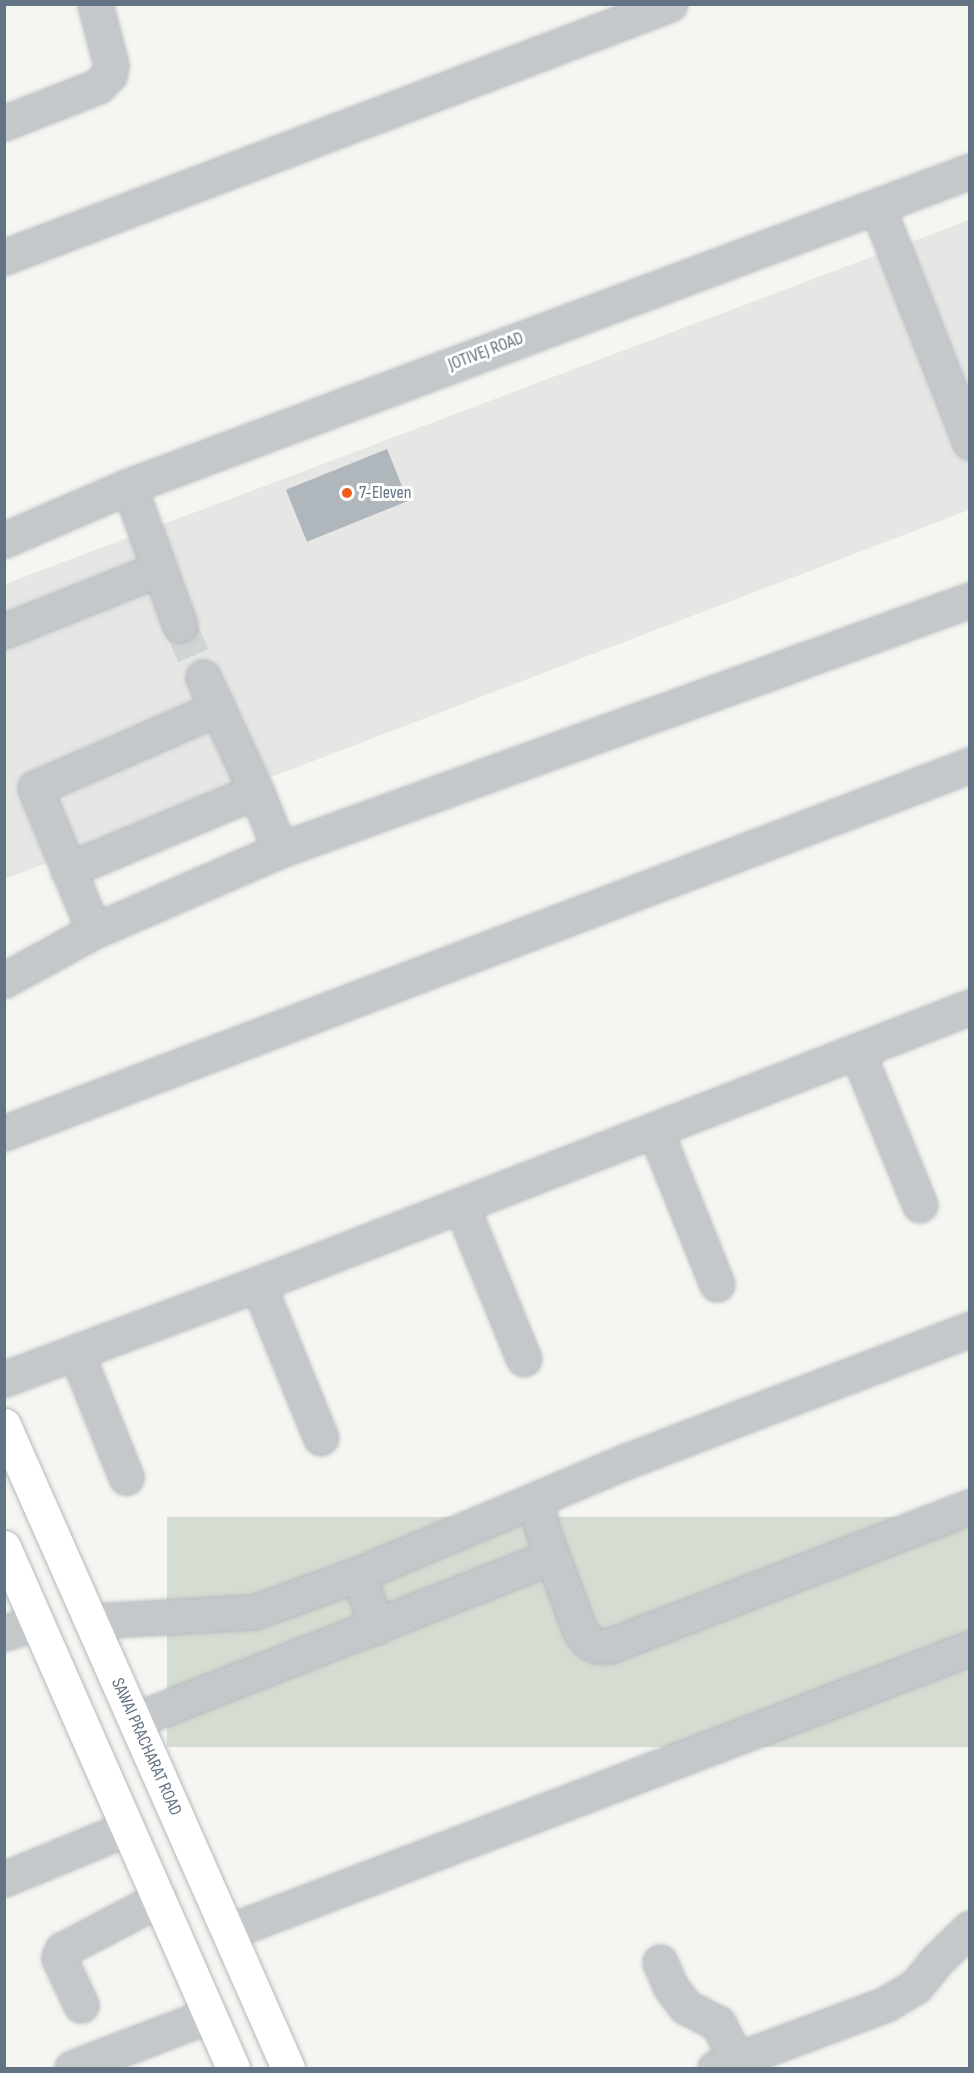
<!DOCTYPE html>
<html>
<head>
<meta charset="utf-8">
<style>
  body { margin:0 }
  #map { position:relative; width:974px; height:2073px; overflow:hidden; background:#f5f6f1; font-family:"Sofia Sans Condensed",sans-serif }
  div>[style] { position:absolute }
  .built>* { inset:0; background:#e6e7e5 }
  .green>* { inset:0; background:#d5ddd2; transform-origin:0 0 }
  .building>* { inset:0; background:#afb6bc; transform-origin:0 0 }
  .minor-tunnel>* { height:33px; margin-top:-16.5px; transform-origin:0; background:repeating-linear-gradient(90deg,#d0d5d6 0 33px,transparent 0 49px) }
  .roads { filter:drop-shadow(0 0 2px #b5b9bd) drop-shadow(0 0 2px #b5b9bd) }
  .minor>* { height:33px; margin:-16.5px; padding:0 16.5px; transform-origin:16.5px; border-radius:16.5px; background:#c4c8cb }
  .major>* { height:33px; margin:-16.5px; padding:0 16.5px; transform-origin:16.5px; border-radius:16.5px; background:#fff }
  .dots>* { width:16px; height:16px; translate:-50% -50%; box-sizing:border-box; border:3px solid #fff; border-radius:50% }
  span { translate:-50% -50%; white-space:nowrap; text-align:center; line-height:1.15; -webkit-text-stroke:6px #fff; paint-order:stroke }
  .street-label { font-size:18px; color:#627384 }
  .poi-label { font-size:18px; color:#627384 }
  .left { translate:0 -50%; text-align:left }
  .frame { position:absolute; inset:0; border:6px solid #627384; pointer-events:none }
</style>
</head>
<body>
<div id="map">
  <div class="built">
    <div style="clip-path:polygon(969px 220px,969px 510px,5px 879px,5px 584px)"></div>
  </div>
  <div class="green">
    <div style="left:969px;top:1517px;width:230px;height:802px;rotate:90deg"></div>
  </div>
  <div class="building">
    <div style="left:387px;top:449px;width:56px;height:109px;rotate:68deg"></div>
  </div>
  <div class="minor-tunnel">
    <div style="left:180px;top:625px;width:57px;rotate:66.1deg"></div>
  </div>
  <div class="roads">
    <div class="minor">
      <div style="left:4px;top:123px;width:101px;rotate:-21.5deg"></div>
      <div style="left:98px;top:86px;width:16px;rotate:-45deg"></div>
      <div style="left:109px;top:75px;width:10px;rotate:-79deg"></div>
      <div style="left:111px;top:65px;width:63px;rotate:-104.7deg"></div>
      <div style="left:877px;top:206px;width:254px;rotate:68.5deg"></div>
      <div style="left:4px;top:257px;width:712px;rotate:-20.8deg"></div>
      <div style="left:129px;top:486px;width:148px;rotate:69.9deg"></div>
      <div style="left:4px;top:540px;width:136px;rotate:-23.4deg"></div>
      <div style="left:129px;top:486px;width:898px;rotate:-20.53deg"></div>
      <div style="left:4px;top:631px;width:167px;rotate:-21.8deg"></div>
      <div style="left:203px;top:677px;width:126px;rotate:65.1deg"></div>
      <div style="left:256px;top:791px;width:64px;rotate:67.9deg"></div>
      <div style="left:68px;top:870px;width:204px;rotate:-22.8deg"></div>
      <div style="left:94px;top:931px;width:155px;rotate:-112.4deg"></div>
      <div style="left:35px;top:788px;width:200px;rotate:-23.6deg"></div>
      <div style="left:4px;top:980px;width:102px;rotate:-28.6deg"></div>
      <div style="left:94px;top:931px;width:203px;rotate:-23.5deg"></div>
      <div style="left:280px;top:850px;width:734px;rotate:-19.92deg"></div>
      <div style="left:857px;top:1051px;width:166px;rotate:67.8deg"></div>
      <div style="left:655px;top:1130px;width:166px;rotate:68.1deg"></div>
      <div style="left:4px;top:1133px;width:1034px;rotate:-20.85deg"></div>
      <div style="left:461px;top:1205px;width:166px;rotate:67.8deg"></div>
      <div style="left:258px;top:1284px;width:166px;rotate:67.8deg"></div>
      <div style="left:76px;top:1352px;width:135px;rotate:68.2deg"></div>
      <div style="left:4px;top:1379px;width:271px;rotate:-20.5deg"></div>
      <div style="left:258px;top:1284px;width:764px;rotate:-21.26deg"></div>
      <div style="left:537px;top:1501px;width:28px;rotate:80deg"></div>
      <div style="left:542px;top:1529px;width:109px;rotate:69.6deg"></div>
      <div style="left:580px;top:1631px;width:14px;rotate:51deg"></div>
      <div style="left:589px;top:1642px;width:10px;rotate:24deg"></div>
      <div style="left:598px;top:1646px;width:11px"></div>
      <div style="left:609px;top:1646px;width:387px;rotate:-21.1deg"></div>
      <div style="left:359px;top:1574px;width:56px;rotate:72.2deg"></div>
      <div style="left:91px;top:1621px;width:163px;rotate:-3.2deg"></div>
      <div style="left:254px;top:1612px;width:112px;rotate:-19.9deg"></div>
      <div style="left:359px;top:1574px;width:291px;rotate:-22.9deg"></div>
      <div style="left:627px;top:1461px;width:368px;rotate:-21deg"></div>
      <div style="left:4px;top:1633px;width:35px;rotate:-18deg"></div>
      <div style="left:135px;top:1720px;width:447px;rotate:-21.4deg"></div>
      <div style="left:4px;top:1879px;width:134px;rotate:-22.4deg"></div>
      <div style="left:228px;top:1932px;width:794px;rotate:-20.94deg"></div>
      <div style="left:660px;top:1962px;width:26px;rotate:67deg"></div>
      <div style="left:670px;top:1986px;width:26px;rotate:53deg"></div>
      <div style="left:686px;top:2007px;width:36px;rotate:27deg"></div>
      <div style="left:718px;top:2023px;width:42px;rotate:63.4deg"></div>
      <div style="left:81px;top:2005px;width:52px;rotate:-115.1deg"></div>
      <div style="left:59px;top:1958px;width:9px;rotate:-69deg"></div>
      <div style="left:62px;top:1950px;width:110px;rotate:-27.7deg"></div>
      <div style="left:72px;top:2068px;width:148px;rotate:-21deg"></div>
      <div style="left:715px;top:2068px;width:183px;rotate:-20.5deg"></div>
      <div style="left:886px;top:2004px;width:35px;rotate:-31deg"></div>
      <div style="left:916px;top:1986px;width:32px;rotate:-51deg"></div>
      <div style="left:936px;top:1961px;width:47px;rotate:-44.1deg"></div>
    </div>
    <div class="major">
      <div style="left:4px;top:1425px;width:703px;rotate:66.17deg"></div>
      <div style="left:4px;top:1547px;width:569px;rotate:66.27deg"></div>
    </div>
  </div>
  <div class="dots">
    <div style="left:347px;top:493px;background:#ee5c19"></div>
  </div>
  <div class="street-label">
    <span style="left:486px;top:352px;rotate:-21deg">JOTIVEJ ROAD</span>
    <span style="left:146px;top:1747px;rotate:66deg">SAWAI PRACHARAT ROAD</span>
  </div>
  <div class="poi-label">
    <span class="left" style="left:359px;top:493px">7-Eleven</span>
  </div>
  <div class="frame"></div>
</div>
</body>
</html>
